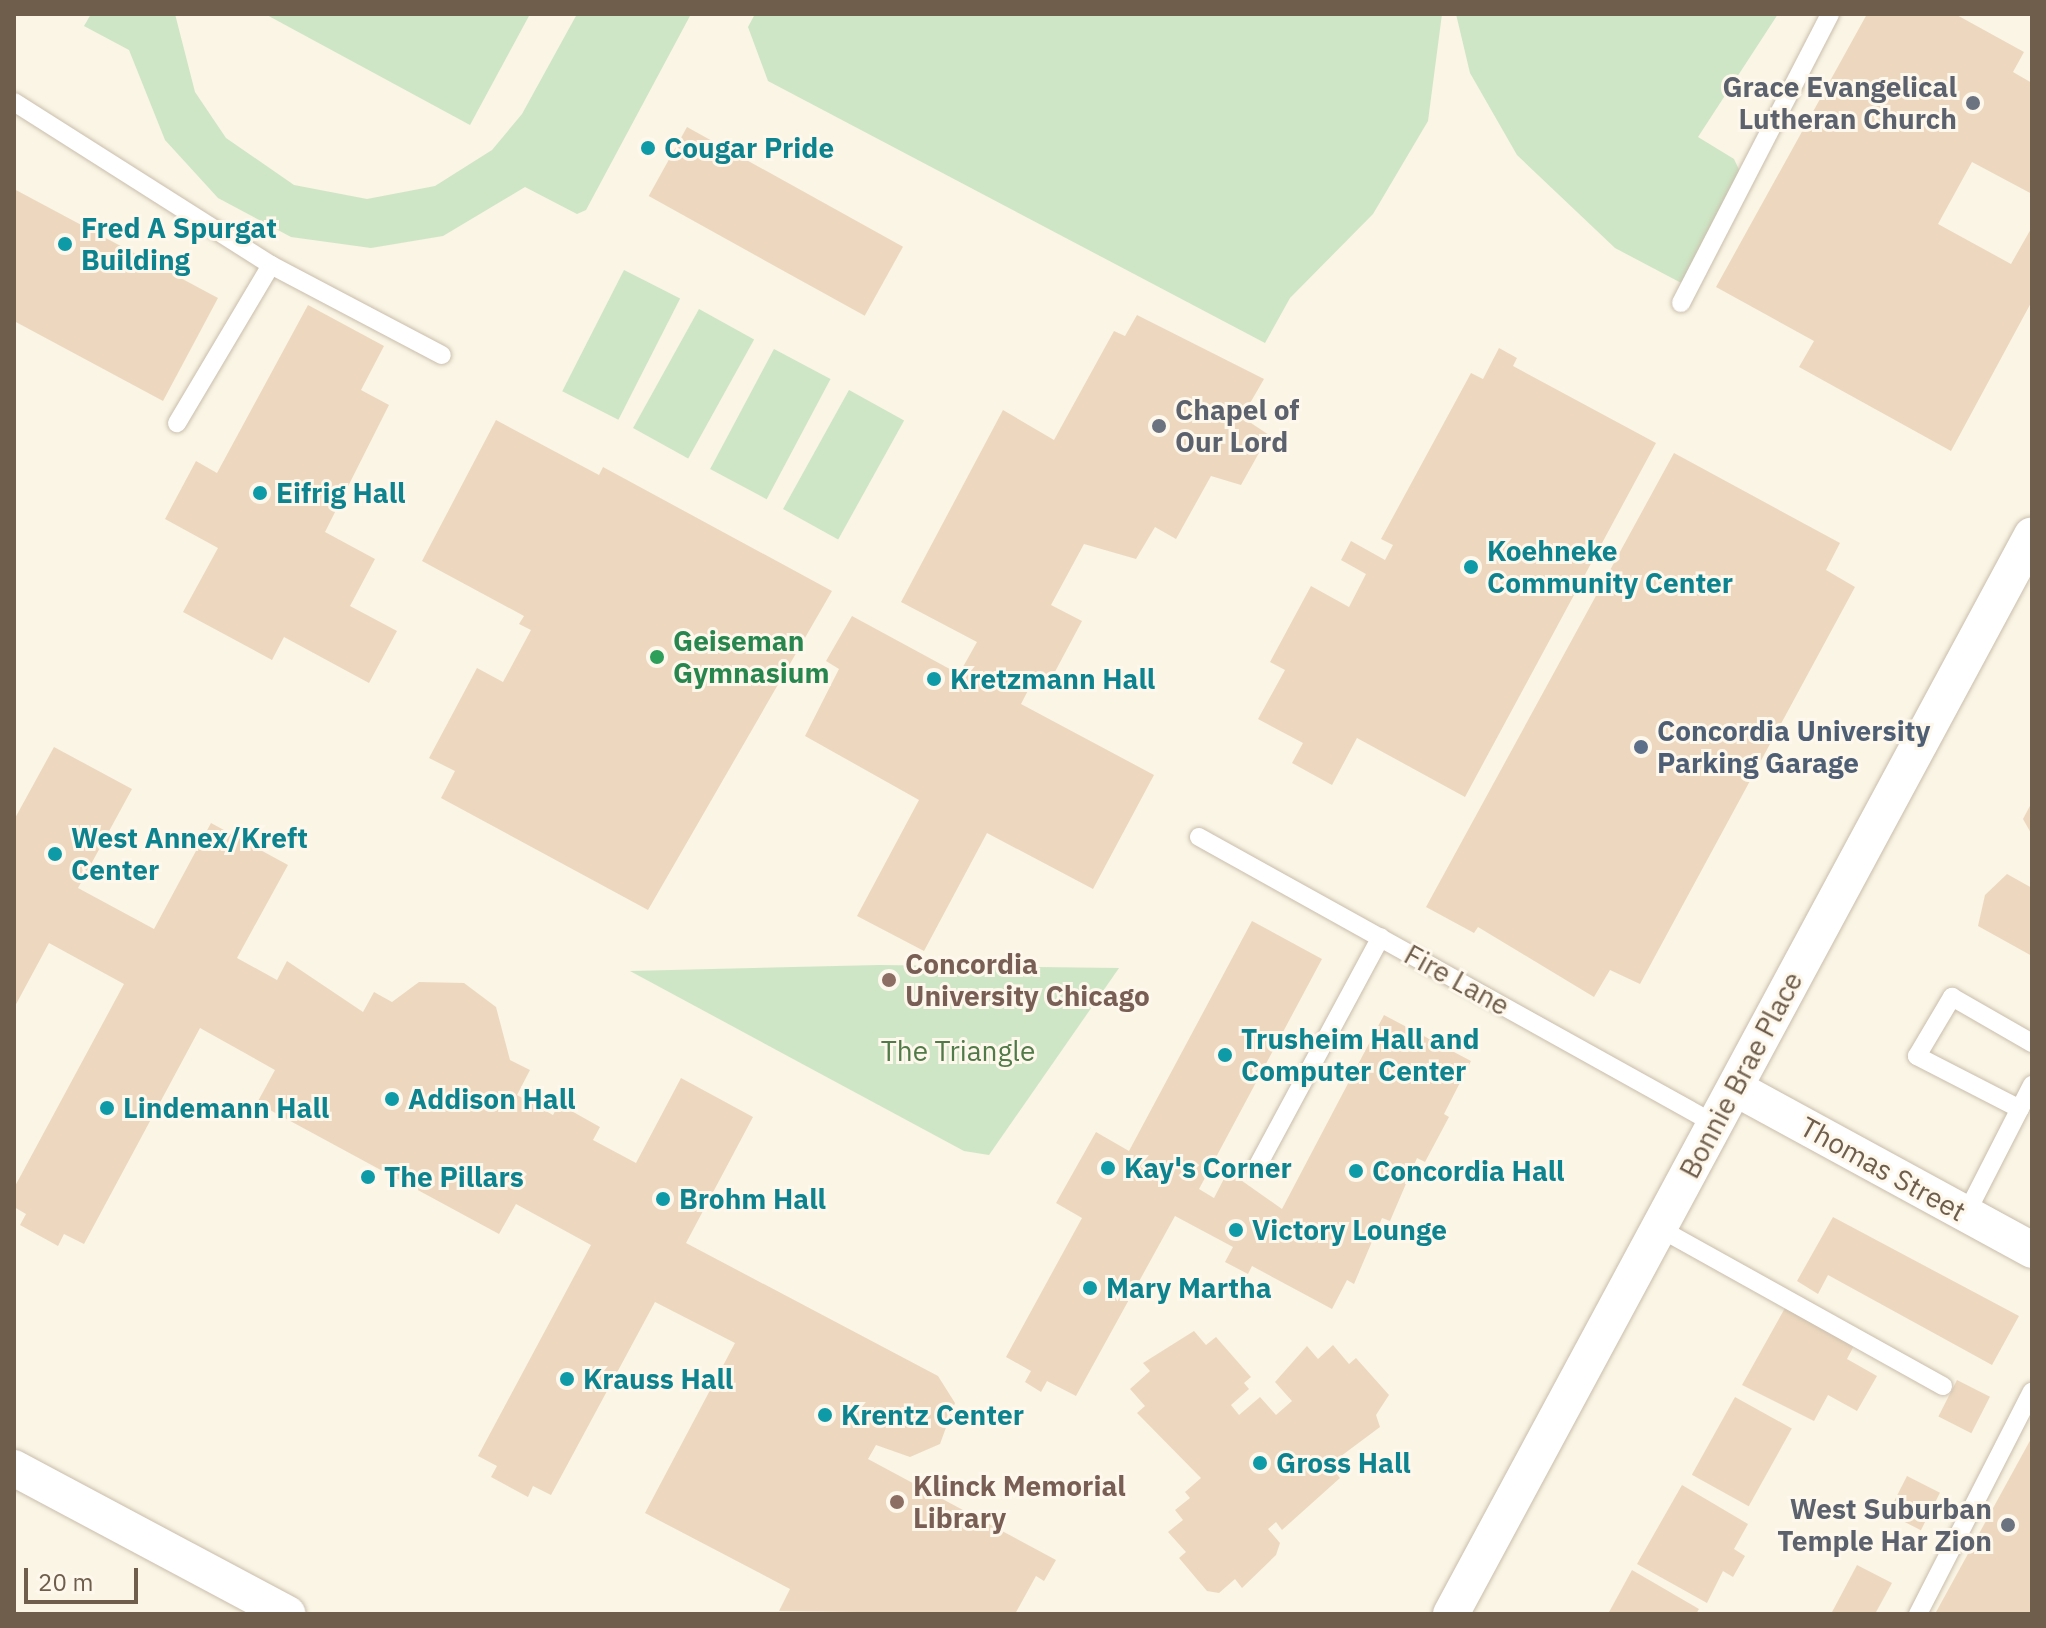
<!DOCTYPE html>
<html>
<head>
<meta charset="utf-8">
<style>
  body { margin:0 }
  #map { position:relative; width:2046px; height:1628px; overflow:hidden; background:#faf5e5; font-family:"IBM Plex Sans",sans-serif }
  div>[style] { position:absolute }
  .green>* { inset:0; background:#cee6c5; transform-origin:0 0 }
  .building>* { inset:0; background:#edd8bf; transform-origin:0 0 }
  .roads { filter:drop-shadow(0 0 2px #cabdac) drop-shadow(0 0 2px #cabdac) }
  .lane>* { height:18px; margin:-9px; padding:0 9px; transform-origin:9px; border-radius:9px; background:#fff }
  .street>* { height:36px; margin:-18px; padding:0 18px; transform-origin:18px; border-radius:18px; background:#fff }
  .dots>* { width:22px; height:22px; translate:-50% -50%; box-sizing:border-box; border:4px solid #fdf8eb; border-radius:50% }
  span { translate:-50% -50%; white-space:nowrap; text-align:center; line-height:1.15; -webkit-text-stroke:6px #fdf8eb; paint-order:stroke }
  .worship-label { font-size:28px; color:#5b616d; font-weight:700 }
  .right { translate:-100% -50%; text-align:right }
  .left { translate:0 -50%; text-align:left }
  .culture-label { font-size:28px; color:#0d838f; font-weight:700 }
  .leisure-label { font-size:28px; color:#27864d; font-weight:700 }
  .service-label { font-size:28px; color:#4e5e75; font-weight:700 }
  .education-label { font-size:28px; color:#785e54; font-weight:700 }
  .street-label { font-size:28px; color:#705e4d }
  .park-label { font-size:28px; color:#517a49 }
  .frame { position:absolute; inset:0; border:16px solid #705e4d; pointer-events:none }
  .scale { position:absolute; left:24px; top:1568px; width:114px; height:36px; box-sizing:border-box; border:4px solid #705e4d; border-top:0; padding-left:10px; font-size:24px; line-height:28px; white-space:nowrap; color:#705e4d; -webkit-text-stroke:6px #fdf8eb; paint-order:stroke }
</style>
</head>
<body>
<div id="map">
  <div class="green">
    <div style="clip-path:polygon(91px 14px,175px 14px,195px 92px,226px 138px,294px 185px,367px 199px,435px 186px,492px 150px,522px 114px,577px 14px,691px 14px,586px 210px,577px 214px,525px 187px,443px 236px,371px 248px,291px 237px,218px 198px,165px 140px,129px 50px,84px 26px)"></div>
    <div style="clip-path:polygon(265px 14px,530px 14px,470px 125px)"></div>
    <div style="clip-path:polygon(755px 14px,1442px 14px,1428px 121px,1373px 214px,1290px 298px,1265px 343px,768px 81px,748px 27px)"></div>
    <div style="clip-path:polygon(1456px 14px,1778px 14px,1698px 137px,1734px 159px,1744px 180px,1687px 286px,1615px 248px,1517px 155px,1470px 73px)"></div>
    <div style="left:624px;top:270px;width:63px;height:136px;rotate:27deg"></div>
    <div style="left:699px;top:309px;width:63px;height:136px;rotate:29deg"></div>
    <div style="left:774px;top:349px;width:64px;height:136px;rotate:28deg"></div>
    <div style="left:849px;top:390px;width:63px;height:136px;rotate:29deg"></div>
    <div style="clip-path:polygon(879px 965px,1119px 968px,989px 1155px,964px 1151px,630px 971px)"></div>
  </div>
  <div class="building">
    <div style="clip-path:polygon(1867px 14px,1955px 14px,2024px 52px,2013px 72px,2032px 83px,2032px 194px,1972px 162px,1938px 224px,2011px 264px,2032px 227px,2032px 301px,1951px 451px,1799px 367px,1814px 341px,1716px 287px)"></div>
    <div style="left:687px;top:127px;width:247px;height:79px;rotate:29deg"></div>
    <div style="clip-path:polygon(14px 189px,218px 298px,163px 401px,14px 321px)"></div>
    <div style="clip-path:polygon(308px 305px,384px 346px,361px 390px,389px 405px,325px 532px,375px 559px,350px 606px,397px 631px,369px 683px,284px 637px,272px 660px,183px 612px,218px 548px,165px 519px,196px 461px,217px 473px)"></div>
    <div style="clip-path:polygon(1137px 315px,1264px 379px,1242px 417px,1269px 435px,1241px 485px,1211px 476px,1176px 539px,1155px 527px,1136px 559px,1084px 544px,1051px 605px,1082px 621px,1049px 683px,1036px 675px,1021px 704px,1154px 775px,1093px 889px,987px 833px,924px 951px,857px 916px,919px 800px,805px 736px,839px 669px,826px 661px,852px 616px,959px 674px,977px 642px,901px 602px,1003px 410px,1054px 440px,1114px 331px,1125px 336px)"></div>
    <div style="clip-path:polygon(1499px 348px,1517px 358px,1513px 366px,1656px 443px,1465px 797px,1357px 738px,1332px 785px,1292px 763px,1303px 743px,1258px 719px,1285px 670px,1270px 662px,1311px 586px,1349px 607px,1366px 574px,1341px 560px,1351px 541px,1385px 560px,1393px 545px,1381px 539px,1471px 373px,1483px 379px)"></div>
    <div style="clip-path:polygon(496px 420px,599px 475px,603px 467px,832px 591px,648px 910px,441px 798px,455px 771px,429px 758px,477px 668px,503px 682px,531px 630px,519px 624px,524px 616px,422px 561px)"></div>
    <div style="clip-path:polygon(1674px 453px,1840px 543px,1826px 570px,1855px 587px,1640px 984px,1610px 970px,1594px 997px,1478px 927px,1474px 933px,1426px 907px)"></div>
    <div style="clip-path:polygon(54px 747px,132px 789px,78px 888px,154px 929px,211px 823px,288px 865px,237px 958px,277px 980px,287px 961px,363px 1012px,374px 992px,392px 1002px,419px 982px,464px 983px,496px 1007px,510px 1060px,530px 1070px,517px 1095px,553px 1115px,559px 1104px,600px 1127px,593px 1140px,636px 1163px,681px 1078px,753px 1117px,686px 1243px,938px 1376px,955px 1403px,940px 1444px,910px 1457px,876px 1445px,868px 1459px,1056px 1560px,1044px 1581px,1036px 1576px,1015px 1614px,779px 1611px,790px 1589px,645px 1513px,735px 1343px,655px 1302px,551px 1495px,533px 1486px,528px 1497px,491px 1477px,497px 1466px,478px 1456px,591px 1245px,516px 1204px,499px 1234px,257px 1103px,275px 1070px,200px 1028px,84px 1244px,64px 1234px,58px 1246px,20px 1225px,26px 1214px,14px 1207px,14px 1188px,124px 984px,49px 943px,14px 1008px,14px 820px)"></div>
    <div style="clip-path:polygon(2032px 802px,2032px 835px,2023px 819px)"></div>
    <div style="clip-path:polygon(2007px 874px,2032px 888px,2032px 956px,1978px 926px,1985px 895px)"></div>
    <div style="clip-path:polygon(1252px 921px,1322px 959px,1199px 1189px,1214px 1198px,1228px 1171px,1282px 1209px,1384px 1015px,1471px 1061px,1444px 1114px,1449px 1117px,1425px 1162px,1417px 1158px,1390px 1221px,1382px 1218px,1354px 1284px,1347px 1280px,1332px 1309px,1252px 1266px,1248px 1274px,1225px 1262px,1233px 1247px,1175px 1216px,1076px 1396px,1047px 1381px,1041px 1392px,1025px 1382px,1031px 1371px,1006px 1357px,1082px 1218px,1056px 1203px,1096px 1132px,1129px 1151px)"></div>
    <div style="clip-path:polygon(1833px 1217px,2019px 1316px,1992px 1365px,1828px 1275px,1818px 1294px,1797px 1281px)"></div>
    <div style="clip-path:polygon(1785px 1308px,1856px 1342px,1847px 1359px,1877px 1376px,1857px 1411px,1828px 1395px,1814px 1421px,1742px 1385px)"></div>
    <div style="clip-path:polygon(1194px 1331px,1206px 1345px,1216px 1337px,1251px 1377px,1244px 1383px,1249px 1389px,1231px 1405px,1239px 1415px,1260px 1397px,1276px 1415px,1292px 1401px,1275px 1382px,1307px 1346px,1318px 1359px,1333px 1345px,1349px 1364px,1356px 1358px,1389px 1395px,1376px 1415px,1380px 1427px,1329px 1465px,1340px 1478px,1282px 1530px,1276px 1522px,1268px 1529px,1280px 1543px,1276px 1555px,1242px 1588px,1235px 1579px,1219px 1593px,1207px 1591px,1179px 1558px,1186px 1552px,1168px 1532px,1183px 1520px,1175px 1510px,1190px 1498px,1185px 1492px,1201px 1478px,1137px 1413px,1145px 1406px,1130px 1389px,1150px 1371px,1143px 1363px)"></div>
    <div style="left:1957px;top:1380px;width:37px;height:41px;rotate:27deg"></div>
    <div style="left:1735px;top:1397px;width:65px;height:89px;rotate:29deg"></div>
    <div style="clip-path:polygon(2032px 1437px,2032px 1614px,1935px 1614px)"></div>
    <div style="left:1907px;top:1476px;width:37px;height:42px;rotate:27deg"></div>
    <div style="clip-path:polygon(1682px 1485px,1748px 1524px,1734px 1549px,1745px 1556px,1733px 1577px,1723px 1571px,1707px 1603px,1637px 1564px)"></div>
    <div style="clip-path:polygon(1857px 1565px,1892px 1583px,1875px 1614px,1831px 1614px)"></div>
    <div style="clip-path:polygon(1632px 1570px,1699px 1609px,1696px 1614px,1608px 1614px)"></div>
  </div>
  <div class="roads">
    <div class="lane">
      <div style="left:14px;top:102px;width:304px;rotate:32.4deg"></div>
      <div style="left:271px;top:265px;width:184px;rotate:120.7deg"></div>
      <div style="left:271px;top:265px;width:193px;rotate:27.8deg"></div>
      <div style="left:1681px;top:303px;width:325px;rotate:-62.7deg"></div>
      <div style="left:1199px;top:837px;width:590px;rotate:29.08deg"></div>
      <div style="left:2020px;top:1109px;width:116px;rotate:-152.8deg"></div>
      <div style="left:1917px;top:1056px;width:69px;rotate:-59.3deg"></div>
      <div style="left:1952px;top:997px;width:92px;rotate:29.9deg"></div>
      <div style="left:1257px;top:1167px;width:261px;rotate:-61.7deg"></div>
      <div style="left:1966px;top:1214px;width:145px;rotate:-62.9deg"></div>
      <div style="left:1659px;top:1228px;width:325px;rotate:29.1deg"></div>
      <div style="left:1918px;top:1614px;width:250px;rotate:-62.9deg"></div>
    </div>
    <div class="street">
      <div style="left:1735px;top:1088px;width:338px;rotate:28.6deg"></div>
      <div style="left:14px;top:1468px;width:310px;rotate:28.1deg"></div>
      <div style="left:1451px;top:1614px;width:1225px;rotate:-61.7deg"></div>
    </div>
  </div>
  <div class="dots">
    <div style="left:1973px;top:103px;background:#6b7280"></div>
    <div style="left:648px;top:148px;background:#0f9aa8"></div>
    <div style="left:65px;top:244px;background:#0f9aa8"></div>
    <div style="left:1159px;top:426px;background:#6b7280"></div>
    <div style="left:260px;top:493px;background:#0f9aa8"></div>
    <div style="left:1471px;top:567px;background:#0f9aa8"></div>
    <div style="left:657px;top:657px;background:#2e9e5b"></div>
    <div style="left:934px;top:679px;background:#0f9aa8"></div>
    <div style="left:1641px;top:747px;background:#5c6f8a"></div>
    <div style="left:55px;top:854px;background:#0f9aa8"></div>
    <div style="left:889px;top:980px;background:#8d6e63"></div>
    <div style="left:1225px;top:1055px;background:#0f9aa8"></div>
    <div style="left:392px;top:1099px;background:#0f9aa8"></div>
    <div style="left:107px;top:1108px;background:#0f9aa8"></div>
    <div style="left:1108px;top:1168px;background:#0f9aa8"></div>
    <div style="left:1356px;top:1171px;background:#0f9aa8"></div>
    <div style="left:368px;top:1177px;background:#0f9aa8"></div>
    <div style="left:663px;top:1199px;background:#0f9aa8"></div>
    <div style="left:1236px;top:1230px;background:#0f9aa8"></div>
    <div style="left:1090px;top:1288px;background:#0f9aa8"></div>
    <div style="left:567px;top:1379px;background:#0f9aa8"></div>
    <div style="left:825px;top:1415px;background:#0f9aa8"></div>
    <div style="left:1260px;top:1463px;background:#0f9aa8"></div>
    <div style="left:897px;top:1502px;background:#8d6e63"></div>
    <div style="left:2008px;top:1525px;background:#6b7280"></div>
  </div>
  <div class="worship-label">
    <span class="right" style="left:1957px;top:103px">Grace Evangelical<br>Lutheran Church</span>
    <span class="left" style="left:1175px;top:426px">Chapel of<br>Our Lord</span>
    <span class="right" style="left:1992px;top:1525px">West Suburban<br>Temple Har Zion</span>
  </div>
  <div class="culture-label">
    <span class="left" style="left:664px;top:148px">Cougar Pride</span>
    <span class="left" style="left:81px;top:244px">Fred A Spurgat<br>Building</span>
    <span class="left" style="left:276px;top:493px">Eifrig Hall</span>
    <span class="left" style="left:1487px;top:567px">Koehneke<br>Community Center</span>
    <span class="left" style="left:950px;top:679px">Kretzmann Hall</span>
    <span class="left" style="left:71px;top:854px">West Annex/Kreft<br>Center</span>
    <span class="left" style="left:1241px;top:1055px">Trusheim Hall and<br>Computer Center</span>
    <span class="left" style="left:408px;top:1099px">Addison Hall</span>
    <span class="left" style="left:123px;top:1108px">Lindemann Hall</span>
    <span class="left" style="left:1124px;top:1168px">Kay's Corner</span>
    <span class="left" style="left:1372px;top:1171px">Concordia Hall</span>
    <span class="left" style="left:384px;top:1177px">The Pillars</span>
    <span class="left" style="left:679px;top:1199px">Brohm Hall</span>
    <span class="left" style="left:1252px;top:1230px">Victory Lounge</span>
    <span class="left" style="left:1106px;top:1288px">Mary Martha</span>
    <span class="left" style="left:583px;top:1379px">Krauss Hall</span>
    <span class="left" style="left:841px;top:1415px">Krentz Center</span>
    <span class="left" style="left:1276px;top:1463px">Gross Hall</span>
  </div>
  <div class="leisure-label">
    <span class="left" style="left:673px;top:657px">Geiseman<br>Gymnasium</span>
  </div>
  <div class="service-label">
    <span class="left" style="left:1657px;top:747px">Concordia University<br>Parking Garage</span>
  </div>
  <div class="education-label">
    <span class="left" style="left:905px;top:980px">Concordia<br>University Chicago</span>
    <span class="left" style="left:913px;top:1502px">Klinck Memorial<br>Library</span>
  </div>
  <div class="street-label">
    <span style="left:1457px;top:980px;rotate:29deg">Fire Lane</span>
    <span style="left:1741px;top:1075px;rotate:-62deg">Bonnie Brae Place</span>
    <span style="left:1883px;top:1169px;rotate:29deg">Thomas Street</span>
  </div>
  <div class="park-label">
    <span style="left:958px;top:1051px">The Triangle</span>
  </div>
  <div class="frame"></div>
  <div class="scale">20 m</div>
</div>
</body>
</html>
